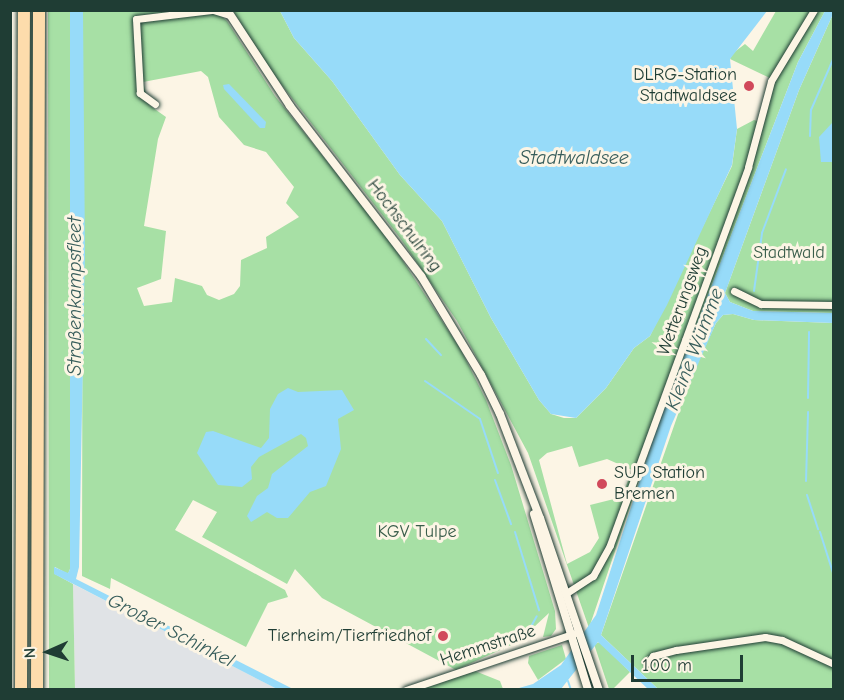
<!DOCTYPE html>
<html>
<head>
<meta charset="utf-8">
<style>
  body { margin:0 }
  #map { position:relative; width:844px; height:700px; overflow:hidden; background:#fcf5e5; font-family:"Comic Neue",sans-serif }
  div>[style] { position:absolute }
  .built>* { inset:0; background:#e0e3e6 }
  .green>* { inset:0; background:#a7e0a5 }
  .water>* { inset:0; background:#97dbf9 }
  .stream>* { height:2px; margin:-1px; padding:0 1px; transform-origin:1px; border-radius:1px; background:#97dbf9 }
  .roads { filter:drop-shadow(0 0 2px #1f3d34) drop-shadow(0 0 2px #1f3d34) }
  .minor>* { height:7px; margin:-3.5px; padding:0 3.5px; transform-origin:3.5px; border-radius:3.5px; background:#fcf5e5 }
  .tertiary>* { height:8px; margin:-4px; padding:0 4px; transform-origin:4px; border-radius:4px; background:#fcf5e5 }
  .motorway>* { height:12px; margin:-6px; padding:0 6px; transform-origin:6px; border-radius:6px; background:#fddcac }
  .dots>* { width:16px; height:16px; translate:-50% -50%; box-sizing:border-box; border:3px solid #fcf5e5; border-radius:50% }
  span { translate:-50% -50%; white-space:nowrap; text-align:center; line-height:1.15; -webkit-text-stroke:6px #fcf5e5; paint-order:stroke }
  .poi-label { font-size:18px; color:#1f3d34 }
  .right { translate:-100% -50%; text-align:right }
  .left { translate:0 -50%; text-align:left }
  .street-label { font-size:18px; color:#1f3d34 }
  .park-label { font-size:18px; color:#3a5e4b }
  .water-label { font-size:20px; color:#375d5b; font-style:italic }
  .frame { position:absolute; inset:0; border:12px solid #1f3d34; pointer-events:none }
  .north { position:absolute; left:18px; top:622px; width:60px; height:60px; -webkit-text-stroke:4px #fcf5e5; paint-order:stroke; rotate:267deg; font-size:16px; font-weight:700; line-height:24px; text-align:center; color:#1f3d34 }
  .north::after { content:''; display:block; margin:auto; width:21px; height:27px; background:#1f3d34; clip-path:polygon(50% 0,100% 100%,50% 72%,0 100%) }
  .scale { position:absolute; left:631px; top:655px; width:112px; height:27px; box-sizing:border-box; border:3px solid #1f3d34; border-top:0; padding-left:8px; font-size:18px; line-height:21px; white-space:nowrap; color:#1f3d34; -webkit-text-stroke:4px #fcf5e5; paint-order:stroke }
</style>
</head>
<body>
<div id="map">
  <div class="built">
    <div style="clip-path:polygon(73px 584px,221px 660px,277px 689px,75px 689px)"></div>
  </div>
  <div class="green">
    <div style="clip-path:polygon(48px 11px,70px 11px,70px 569px,68px 574px,55px 567px,55px 574px,73px 584px,75px 689px,49px 689px)"></div>
    <div style="clip-path:polygon(evenodd,83px 11px,215px 11px,227px 21px,275px 96px,388px 238px,461px 350px,486px 400px,511px 465px,555px 611px,556px 629px,551px 636px,543px 637px,549px 613px,518px 642px,456px 670px,322px 598px,295px 569px,287px 584px,202px 537px,217px 512px,193px 500px,175px 530px,285px 590px,288px 597px,268px 603px,246px 647px,111px 578px,110px 589px,82px 576px,83px 11px,201px 71px,208px 77px,219px 117px,244px 145px,266px 152px,294px 187px,286px 203px,299px 217px,266px 237px,267px 248px,241px 260px,240px 286px,234px 294px,219px 300px,207px 295px,202px 286px,175px 278px,172px 302px,144px 306px,137px 288px,161px 279px,166px 231px,144px 226px,158px 139px,166px 117px,149px 105px,143px 82px,201px 71px)"></div>
    <div style="clip-path:polygon(evenodd,233px 11px,280px 11px,294px 38px,332px 81px,400px 175px,442px 221px,491px 318px,539px 400px,551px 414px,564px 418px,576px 418px,606px 388px,634px 348px,650px 336px,732px 166px,737px 129px,754px 120px,764px 123px,774px 80px,730px 59px,733px 53px,745px 44px,753px 51px,776px 11px,825px 11px,798px 62px,657px 427px,589px 628px,528px 453px,457px 321px,400px 238px,274px 75px,233px 11px,572px 446px,579px 467px,607px 459px,632px 470px,622px 497px,590px 505px,599px 538px,590px 552px,567px 564px,539px 460px,547px 453px,572px 446px)"></div>
    <div style="clip-path:polygon(833px 14px,833px 313px,753px 311px,730px 302px,725px 293px,799px 90px)"></div>
    <div style="clip-path:polygon(733px 314px,754px 320px,833px 323px,833px 689px,658px 689px,601px 635px,690px 380px,716px 323px,723px 315px)"></div>
    <div style="clip-path:polygon(600px 642px,630px 672px,613px 689px,609px 689px,594px 644px)"></div>
    <div style="clip-path:polygon(562px 645px,566px 659px,538px 680px,528px 663px,529px 656px)"></div>
    <div style="clip-path:polygon(475px 671px,500px 681px,503px 689px,421px 689px)"></div>
  </div>
  <div class="water">
    <div style="clip-path:polygon(70px 11px,83px 11px,85px 255px,79px 567px,76px 579px,293px 689px,277px 689px,54px 574px,54px 567px,68px 573px,70px 569px)"></div>
    <div style="clip-path:polygon(280px 11px,767px 11px,730px 59px,737px 129px,732px 165px,667px 305px,650px 336px,634px 348px,606px 388px,576px 418px,551px 414px,539px 400px,491px 318px,442px 221px,400px 175px,332px 81px,294px 38px)"></div>
    <div style="clip-path:polygon(825px 11px,833px 11px,833px 14px,799px 90px,725px 293px,730px 302px,753px 311px,833px 313px,833px 323px,754px 320px,733px 314px,723px 315px,716px 323px,671px 426px,601px 635px,658px 689px,648px 689px,598px 642px,561px 689px,512px 690px,533px 684px,561px 665px,596px 615px,657px 427px,798px 62px)"></div>
    <div style="clip-path:polygon(229px 84px,266px 122px,265px 128px,260px 128px,224px 89px,223px 85px)"></div>
    <div style="clip-path:polygon(833px 122px,833px 162px,821px 162px,819px 137px)"></div>
    <div style="clip-path:polygon(288px 388px,298px 392px,342px 390px,354px 410px,338px 419px,341px 449px,326px 486px,310px 492px,288px 518px,277px 518px,267px 512px,251px 522px,247px 516px,257px 496px,268px 488px,272px 474px,308px 446px,306px 438px,301px 434px,259px 457px,251px 467px,252px 479px,242px 487px,218px 485px,197px 453px,206px 432px,213px 431px,261px 448px,269px 438px,270px 409px,278px 394px)"></div>
  </div>
  <div class="stream">
    <div style="left:810px;top:136px;width:26px;rotate:-88deg"></div>
    <div style="left:811px;top:110px;width:58px;rotate:-66.5deg"></div>
    <div style="left:754px;top:291px;width:59px;rotate:-82.1deg"></div>
    <div style="left:762px;top:233px;width:68px;rotate:-69.4deg"></div>
    <div style="left:426px;top:339px;width:22px;rotate:47deg"></div>
    <div style="left:425px;top:381px;width:67px;rotate:34.6deg"></div>
    <div style="left:480px;top:419px;width:57px;rotate:71.6deg"></div>
    <div style="left:808px;top:398px;width:66px;rotate:-89.1deg"></div>
    <div style="left:495px;top:480px;width:47px;rotate:70deg"></div>
    <div style="left:806px;top:481px;width:69px;rotate:-88.3deg"></div>
    <div style="left:807px;top:495px;width:36px;rotate:72deg"></div>
    <div style="left:515px;top:532px;width:82px;rotate:72.9deg"></div>
    <div style="left:820px;top:532px;width:46px;rotate:72.3deg"></div>
    <div style="left:489px;top:648px;width:35px;rotate:-27deg"></div>
    <div style="left:520px;top:632px;width:8px"></div>
    <div style="left:528px;top:632px;width:18px;rotate:-61deg"></div>
    <div style="left:568px;top:681px;width:9px;rotate:72deg"></div>
  </div>
  <div class="roads">
    <div class="minor">
      <div style="left:213px;top:10px;width:17px;rotate:17deg"></div>
      <div style="left:155px;top:104px;width:19px;rotate:-144deg"></div>
      <div style="left:140px;top:93px;width:74px;rotate:-93.1deg"></div>
      <div style="left:136px;top:19px;width:76px;rotate:-6.8deg"></div>
      <div style="left:734px;top:291px;width:30px;rotate:26deg"></div>
      <div style="left:761px;top:304px;width:73px;rotate:0.8deg"></div>
      <div style="left:568px;top:592px;width:30px;rotate:-33deg"></div>
      <div style="left:593px;top:576px;width:35px;rotate:-61deg"></div>
      <div style="left:610px;top:545px;width:402px;rotate:-69.9deg"></div>
      <div style="left:748px;top:167px;width:89px;rotate:-75deg"></div>
      <div style="left:771px;top:81px;width:83px;rotate:-58.8deg"></div>
      <div style="left:648px;top:662px;width:8px;rotate:-50deg"></div>
      <div style="left:653px;top:656px;width:24px;rotate:-15deg"></div>
      <div style="left:676px;top:650px;width:90px;rotate:-8.3deg"></div>
      <div style="left:765px;top:637px;width:17px;rotate:10deg"></div>
      <div style="left:782px;top:640px;width:57px;rotate:24.8deg"></div>
      <div style="left:406px;top:690px;width:178px;rotate:-18.6deg"></div>
    </div>
    <div class="tertiary">
      <div style="left:227px;top:10px;width:115px;rotate:56.7deg"></div>
      <div style="left:290px;top:106px;width:215px;rotate:52.4deg"></div>
      <div style="left:421px;top:276px;width:116px;rotate:58.8deg"></div>
      <div style="left:481px;top:375px;width:43px;rotate:64deg"></div>
      <div style="left:500px;top:414px;width:111px;rotate:69deg"></div>
      <div style="left:540px;top:518px;width:182px;rotate:71.1deg"></div>
      <div style="left:534px;top:514px;width:184px;rotate:72.9deg"></div>
    </div>
    <div class="motorway">
      <div style="left:21px;top:690px;width:680px;rotate:-89.75deg"></div>
      <div style="left:37px;top:690px;width:680px;rotate:-89.83deg"></div>
    </div>
  </div>
  <div class="dots">
    <div style="left:749px;top:86px;background:#d1495b"></div>
    <div style="left:602px;top:484px;background:#d1495b"></div>
    <div style="left:443px;top:636px;background:#d1495b"></div>
  </div>
  <div class="poi-label">
    <span class="right" style="left:737px;top:86px">DLRG-Station<br>Stadtwaldsee</span>
    <span class="left" style="left:614px;top:484px">SUP Station<br>Bremen</span>
    <span class="right" style="left:431px;top:636px">Tierheim/Tierfriedhof</span>
  </div>
  <div class="street-label">
    <span style="left:404px;top:226px;rotate:53deg">Hochschulring</span>
    <span style="left:683px;top:301px;rotate:-70deg">Wetterungsweg</span>
    <span style="left:488px;top:646px;rotate:-18deg">Hemmstraße</span>
  </div>
  <div class="park-label">
    <span style="left:789px;top:253px">Stadtwald</span>
    <span style="left:417px;top:532px">KGV Tulpe</span>
  </div>
  <div class="water-label">
    <span style="left:574px;top:157px">Stadtwaldsee</span>
    <span style="left:74px;top:296px;rotate:-90deg">Straßenkampsfleet</span>
    <span style="left:694px;top:349px;rotate:-69deg">Kleine Wümme</span>
    <span style="left:171px;top:630px;rotate:27deg">Großer Schinkel</span>
  </div>
  <div class="frame"></div>
  <div class="north">N</div>
  <div class="scale">100 m</div>
</div>
</body>
</html>
